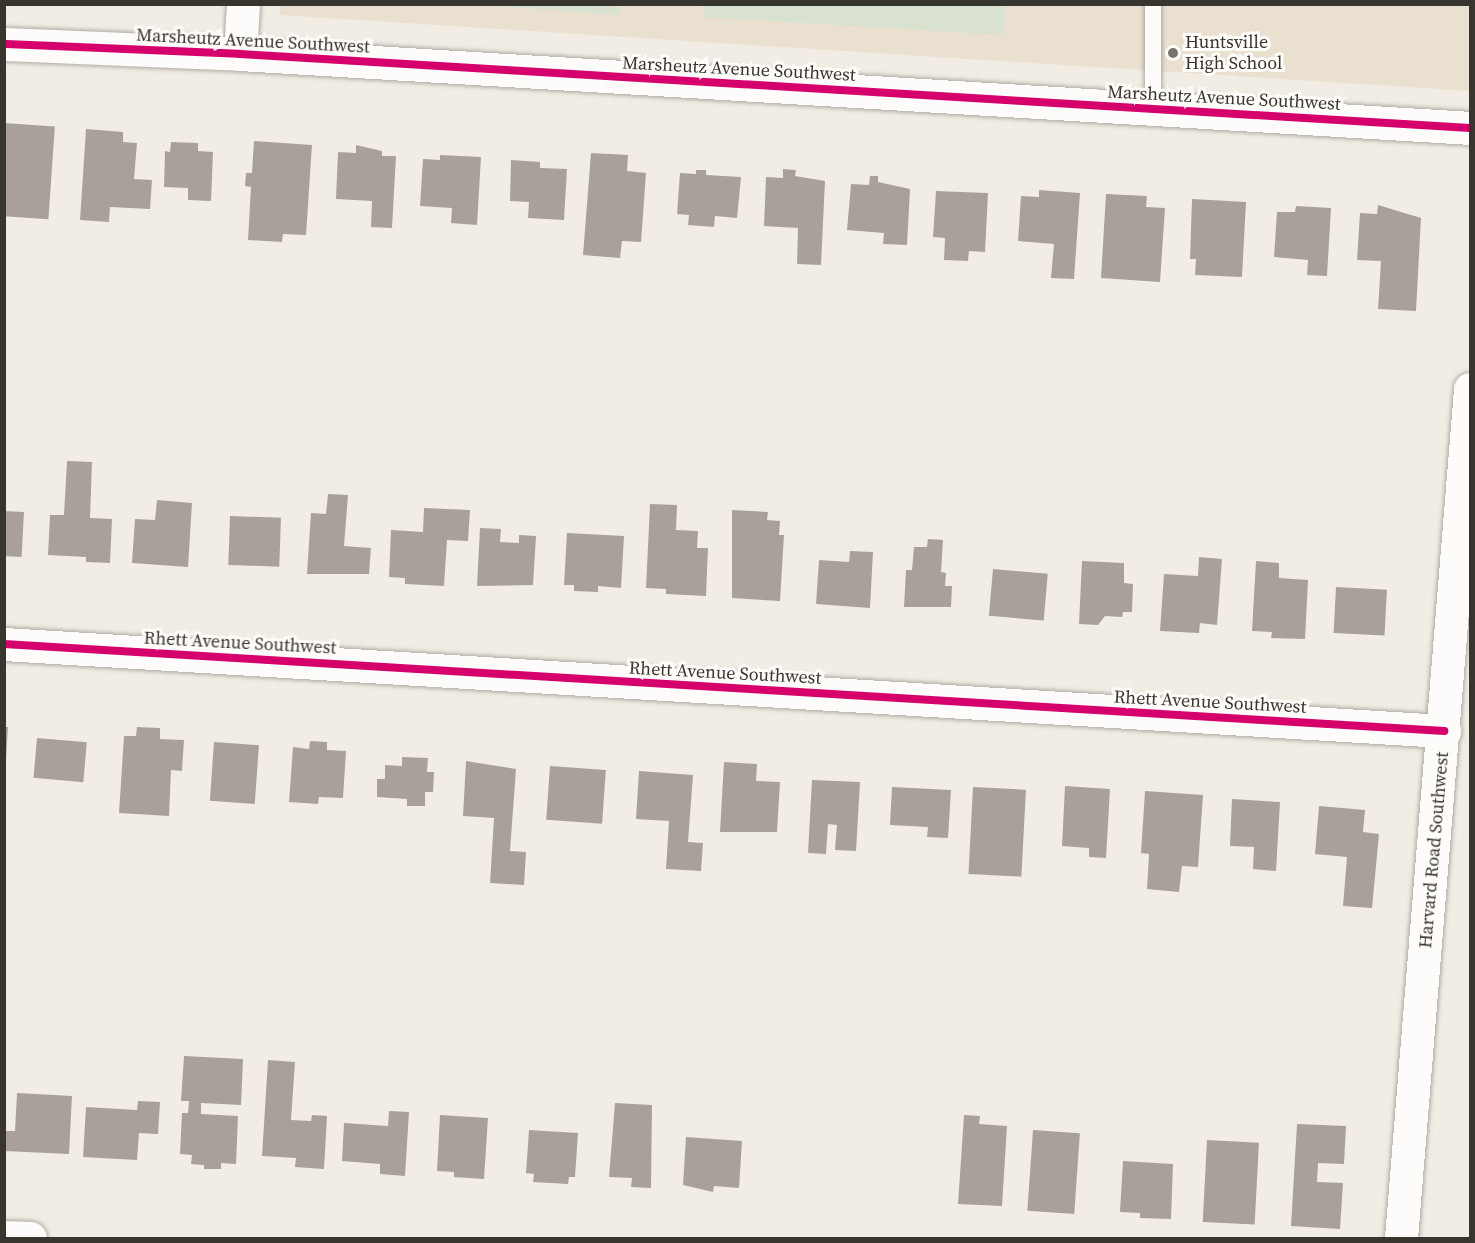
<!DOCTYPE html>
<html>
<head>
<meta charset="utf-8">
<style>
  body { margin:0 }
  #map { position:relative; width:1475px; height:1243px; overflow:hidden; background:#f2ede4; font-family:"Source Serif 4",serif }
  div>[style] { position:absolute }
  .built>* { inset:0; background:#eae0d0 }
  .green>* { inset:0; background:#d9e2d0 }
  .building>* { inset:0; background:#a9a199; transform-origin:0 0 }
  .roads { filter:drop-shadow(0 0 2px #afaba4) drop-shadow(0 0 2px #afaba4) }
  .lane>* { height:16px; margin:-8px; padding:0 8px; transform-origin:8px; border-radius:8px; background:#fdfcfb }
  .street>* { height:33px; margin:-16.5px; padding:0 16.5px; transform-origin:16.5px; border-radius:16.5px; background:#fdfcfb }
  .cycleway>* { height:8px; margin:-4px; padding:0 4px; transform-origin:4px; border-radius:4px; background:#d6006c }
  .dots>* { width:16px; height:16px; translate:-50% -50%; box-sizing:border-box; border:3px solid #fefcf9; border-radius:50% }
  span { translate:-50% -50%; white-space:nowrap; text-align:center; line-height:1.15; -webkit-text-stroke:6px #fefcf9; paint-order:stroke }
  .street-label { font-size:18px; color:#38342e }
  .poi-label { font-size:18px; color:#38342e }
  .left { translate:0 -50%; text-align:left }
  .frame { position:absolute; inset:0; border:6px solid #38342e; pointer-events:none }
</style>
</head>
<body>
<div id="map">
  <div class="built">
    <div style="clip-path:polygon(280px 4px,1470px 5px,1470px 91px,280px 15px)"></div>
  </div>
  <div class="green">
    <div style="clip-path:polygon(704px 4px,1005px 5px,1004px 35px,703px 17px)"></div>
    <div style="clip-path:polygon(478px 5px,620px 4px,620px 15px)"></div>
  </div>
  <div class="building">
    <div style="left:4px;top:123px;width:51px;height:93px;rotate:4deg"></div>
    <div style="clip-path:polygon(86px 129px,123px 132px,123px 142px,137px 143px,134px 179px,152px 180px,150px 209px,110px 207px,109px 222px,80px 220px)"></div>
    <div style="clip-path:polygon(254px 141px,312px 145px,306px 235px,283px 234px,282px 242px,248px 240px,251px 187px,245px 186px,246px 173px,252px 173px)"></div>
    <div style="clip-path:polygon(171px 142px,198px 143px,198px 151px,213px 152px,211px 201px,188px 200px,188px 188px,164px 187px,165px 151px,170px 152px)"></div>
    <div style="clip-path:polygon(356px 145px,382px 151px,382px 156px,396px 156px,392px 228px,371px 227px,372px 201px,336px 199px,338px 152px,356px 153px)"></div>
    <div style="clip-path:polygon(591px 153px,628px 155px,627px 171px,646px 173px,641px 242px,622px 241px,620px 258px,583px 255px)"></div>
    <div style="clip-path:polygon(440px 155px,481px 157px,477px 225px,451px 223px,452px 208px,420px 206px,423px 159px,440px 160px)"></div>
    <div style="clip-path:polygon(511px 160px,540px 162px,540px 168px,567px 169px,564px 220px,528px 218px,529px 202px,510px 201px)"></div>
    <div style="clip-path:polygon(783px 169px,796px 170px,795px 176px,825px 181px,821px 265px,797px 264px,798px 228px,764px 226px,766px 177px,783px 178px)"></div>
    <div style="clip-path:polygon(696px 170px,706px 170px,706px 175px,741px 177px,737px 218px,715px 216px,714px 227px,688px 225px,689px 215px,677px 214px,680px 173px,696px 174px)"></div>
    <div style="clip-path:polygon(870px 176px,878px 176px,878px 182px,910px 189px,907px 245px,883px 244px,884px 233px,847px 230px,851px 184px,869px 185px)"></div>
    <div style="clip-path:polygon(1039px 190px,1080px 193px,1074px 279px,1051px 278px,1054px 244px,1018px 241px,1021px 196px,1039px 197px)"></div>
    <div style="clip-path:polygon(936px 191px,988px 193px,985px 252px,969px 251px,968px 261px,944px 260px,945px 238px,933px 237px)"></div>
    <div style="clip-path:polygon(1106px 194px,1147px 196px,1146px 207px,1165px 208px,1160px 282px,1101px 278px)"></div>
    <div style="clip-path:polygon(1192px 199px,1246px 202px,1242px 277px,1195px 275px,1196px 259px,1190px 259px)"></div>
    <div style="clip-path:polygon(1378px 205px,1421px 218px,1416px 311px,1378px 309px,1381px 261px,1357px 260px,1360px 213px,1377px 214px)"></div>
    <div style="clip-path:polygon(1296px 206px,1331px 208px,1327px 276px,1307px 275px,1308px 260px,1274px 257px,1277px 212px,1295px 212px)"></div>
    <div style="clip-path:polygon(67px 461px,92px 462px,90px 518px,112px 519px,110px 563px,86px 562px,86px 557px,48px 555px,50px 515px,64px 515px)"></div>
    <div style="clip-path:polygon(328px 494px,348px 495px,344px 546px,371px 548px,369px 574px,307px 574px,311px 513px,326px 514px)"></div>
    <div style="clip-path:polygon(157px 500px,192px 503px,188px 567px,132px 563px,135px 519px,155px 520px)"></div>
    <div style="clip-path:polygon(650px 504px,677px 505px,676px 530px,698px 531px,697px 548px,708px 548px,706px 596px,666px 594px,666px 589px,646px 588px)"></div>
    <div style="clip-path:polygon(424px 508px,470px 510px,468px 541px,447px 540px,444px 586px,405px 584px,405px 578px,389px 577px,391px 530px,423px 532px)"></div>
    <div style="clip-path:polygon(732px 510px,768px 512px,767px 520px,780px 521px,779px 535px,784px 535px,780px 601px,732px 598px)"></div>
    <div style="left:4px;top:511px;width:20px;height:45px;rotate:3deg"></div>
    <div style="left:230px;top:516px;width:51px;height:49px;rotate:2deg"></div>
    <div style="clip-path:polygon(480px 528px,501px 529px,500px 542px,519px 543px,519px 535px,536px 536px,533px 585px,477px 586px)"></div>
    <div style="clip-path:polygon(567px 533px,624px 536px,621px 588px,598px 586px,598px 592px,574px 591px,574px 585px,564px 585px)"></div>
    <div style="clip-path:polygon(928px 539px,943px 540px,941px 572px,946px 573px,945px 586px,952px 586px,951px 607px,904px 607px,906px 570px,912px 570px,914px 547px,927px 547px)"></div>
    <div style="clip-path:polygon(850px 551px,873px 552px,870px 608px,816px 604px,819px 560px,849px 562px)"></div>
    <div style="clip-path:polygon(1199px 557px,1222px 559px,1217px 625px,1200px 623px,1199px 633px,1160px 631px,1164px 574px,1198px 576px)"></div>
    <div style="clip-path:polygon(1082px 561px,1124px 563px,1124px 583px,1133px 584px,1132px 612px,1123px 612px,1122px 617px,1105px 616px,1098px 625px,1079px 624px)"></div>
    <div style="clip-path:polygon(1256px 561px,1279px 563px,1279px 578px,1308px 580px,1305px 639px,1271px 638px,1272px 632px,1252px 631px)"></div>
    <div style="left:993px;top:569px;width:55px;height:47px;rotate:5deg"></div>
    <div style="left:1336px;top:587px;width:51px;height:46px;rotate:3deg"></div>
    <div style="clip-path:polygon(4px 727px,8px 727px,6px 760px,4px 760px)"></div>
    <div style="clip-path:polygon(137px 727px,160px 728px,160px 739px,184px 740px,182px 771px,171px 770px,169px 816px,119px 813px,124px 736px,136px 736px)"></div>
    <div style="left:37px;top:738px;width:50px;height:40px;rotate:5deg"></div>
    <div style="clip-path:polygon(310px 741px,327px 742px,327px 750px,346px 751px,343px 798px,319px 797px,318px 804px,289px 802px,293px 747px,309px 749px)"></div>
    <div style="left:214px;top:742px;width:45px;height:59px;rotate:4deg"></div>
    <div style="clip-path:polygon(402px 757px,428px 758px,427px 772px,434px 772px,433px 792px,425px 792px,425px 806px,407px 806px,407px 799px,377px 797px,377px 779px,385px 779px,385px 765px,402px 766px)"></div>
    <div style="clip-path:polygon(466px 761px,516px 769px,510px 851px,526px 852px,524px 885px,490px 883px,494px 818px,463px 816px)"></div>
    <div style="clip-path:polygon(724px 762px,757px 764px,756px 781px,780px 782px,777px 832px,720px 832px)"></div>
    <div style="left:550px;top:766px;width:56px;height:54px;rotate:4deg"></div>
    <div style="clip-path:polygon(639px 771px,693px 775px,688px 842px,703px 843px,701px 871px,666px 869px,669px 821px,636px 819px)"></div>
    <div style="clip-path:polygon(812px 780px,860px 782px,856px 851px,835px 850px,837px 825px,828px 824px,826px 854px,808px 853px)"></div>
    <div style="clip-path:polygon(1065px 786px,1110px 789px,1106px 858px,1089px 857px,1089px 848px,1062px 846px)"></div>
    <div style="clip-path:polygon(892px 787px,951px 790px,948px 838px,927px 837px,928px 827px,890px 825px)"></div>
    <div style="left:973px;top:787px;width:53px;height:87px;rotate:3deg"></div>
    <div style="clip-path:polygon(1145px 791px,1203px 795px,1198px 867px,1182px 866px,1179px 892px,1147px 889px,1149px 854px,1141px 853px)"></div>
    <div style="clip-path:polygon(1232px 799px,1280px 802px,1276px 871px,1253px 869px,1254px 847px,1230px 846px)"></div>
    <div style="clip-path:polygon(1319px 806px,1365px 810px,1363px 832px,1379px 834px,1372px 908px,1343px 906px,1347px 857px,1315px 854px)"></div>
    <div style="clip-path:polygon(184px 1056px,243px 1059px,241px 1105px,201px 1103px,201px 1114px,238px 1116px,236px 1164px,221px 1163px,221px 1169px,204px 1169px,204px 1165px,191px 1164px,192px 1155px,180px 1154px,182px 1113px,188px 1113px,189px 1101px,181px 1101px)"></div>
    <div style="clip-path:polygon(268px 1060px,295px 1062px,291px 1120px,311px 1121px,312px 1115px,327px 1116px,324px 1169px,295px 1167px,296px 1158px,262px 1156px)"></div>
    <div style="clip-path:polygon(17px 1093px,72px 1096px,69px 1154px,4px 1151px,4px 1131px,15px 1131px)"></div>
    <div style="clip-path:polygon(138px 1101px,160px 1102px,158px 1134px,139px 1133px,137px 1160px,83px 1157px,86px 1107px,137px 1110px)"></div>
    <div style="clip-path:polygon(615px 1103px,652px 1105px,651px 1188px,631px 1187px,632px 1178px,609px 1177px)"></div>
    <div style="clip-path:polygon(389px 1111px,409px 1112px,405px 1176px,380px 1174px,380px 1164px,342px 1161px,344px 1123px,388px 1126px)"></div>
    <div style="clip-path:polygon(440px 1115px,488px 1118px,484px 1179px,454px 1177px,454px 1172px,437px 1171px)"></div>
    <div style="clip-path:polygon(964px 1115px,980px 1116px,979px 1124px,1007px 1126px,1002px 1206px,958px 1204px)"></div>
    <div style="clip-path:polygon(1297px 1124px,1346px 1126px,1344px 1164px,1318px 1163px,1317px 1182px,1343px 1183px,1340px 1229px,1291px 1226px)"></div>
    <div style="clip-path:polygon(529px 1130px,578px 1133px,575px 1177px,569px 1177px,568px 1184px,533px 1182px,534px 1174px,526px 1173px)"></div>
    <div style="left:1033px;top:1130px;width:47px;height:81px;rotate:4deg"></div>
    <div style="clip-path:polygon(686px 1137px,742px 1141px,739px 1188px,714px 1186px,713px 1192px,683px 1185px)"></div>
    <div style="left:1207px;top:1140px;width:52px;height:82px;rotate:3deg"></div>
    <div style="clip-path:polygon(1123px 1161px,1173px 1164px,1171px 1219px,1140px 1218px,1140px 1213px,1120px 1212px)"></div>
  </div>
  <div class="roads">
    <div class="lane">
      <div style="left:1153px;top:4px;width:105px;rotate:90deg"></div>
    </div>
    <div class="street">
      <div style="left:4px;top:44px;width:236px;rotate:2.4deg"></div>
      <div style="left:240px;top:54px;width:1232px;rotate:3.44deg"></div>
      <div style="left:240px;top:54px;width:50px;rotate:-86.6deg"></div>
      <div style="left:4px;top:644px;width:1443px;rotate:3.46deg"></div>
      <div style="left:4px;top:1237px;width:26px;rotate:2deg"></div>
      <div style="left:1401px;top:1238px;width:852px;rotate:-85.35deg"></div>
    </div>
  </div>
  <div class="cycleway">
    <div style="left:4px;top:44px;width:236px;rotate:2.4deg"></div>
    <div style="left:240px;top:54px;width:1232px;rotate:3.44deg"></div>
    <div style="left:4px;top:644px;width:1443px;rotate:3.46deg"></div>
  </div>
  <div class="dots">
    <div style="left:1173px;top:53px;background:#79756e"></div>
  </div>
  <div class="street-label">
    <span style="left:253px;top:41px;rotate:3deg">Marsheutz Avenue Southwest</span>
    <span style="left:739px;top:69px;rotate:3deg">Marsheutz Avenue Southwest</span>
    <span style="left:1224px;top:98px;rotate:3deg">Marsheutz Avenue Southwest</span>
    <span style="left:240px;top:643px;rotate:3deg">Rhett Avenue Southwest</span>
    <span style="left:725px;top:673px;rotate:3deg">Rhett Avenue Southwest</span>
    <span style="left:1210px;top:702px;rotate:3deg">Rhett Avenue Southwest</span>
    <span style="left:1434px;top:850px;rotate:-85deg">Harvard Road Southwest</span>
  </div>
  <div class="poi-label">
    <span class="left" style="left:1185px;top:53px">Huntsville<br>High School</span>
  </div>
  <div class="frame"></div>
</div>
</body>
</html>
